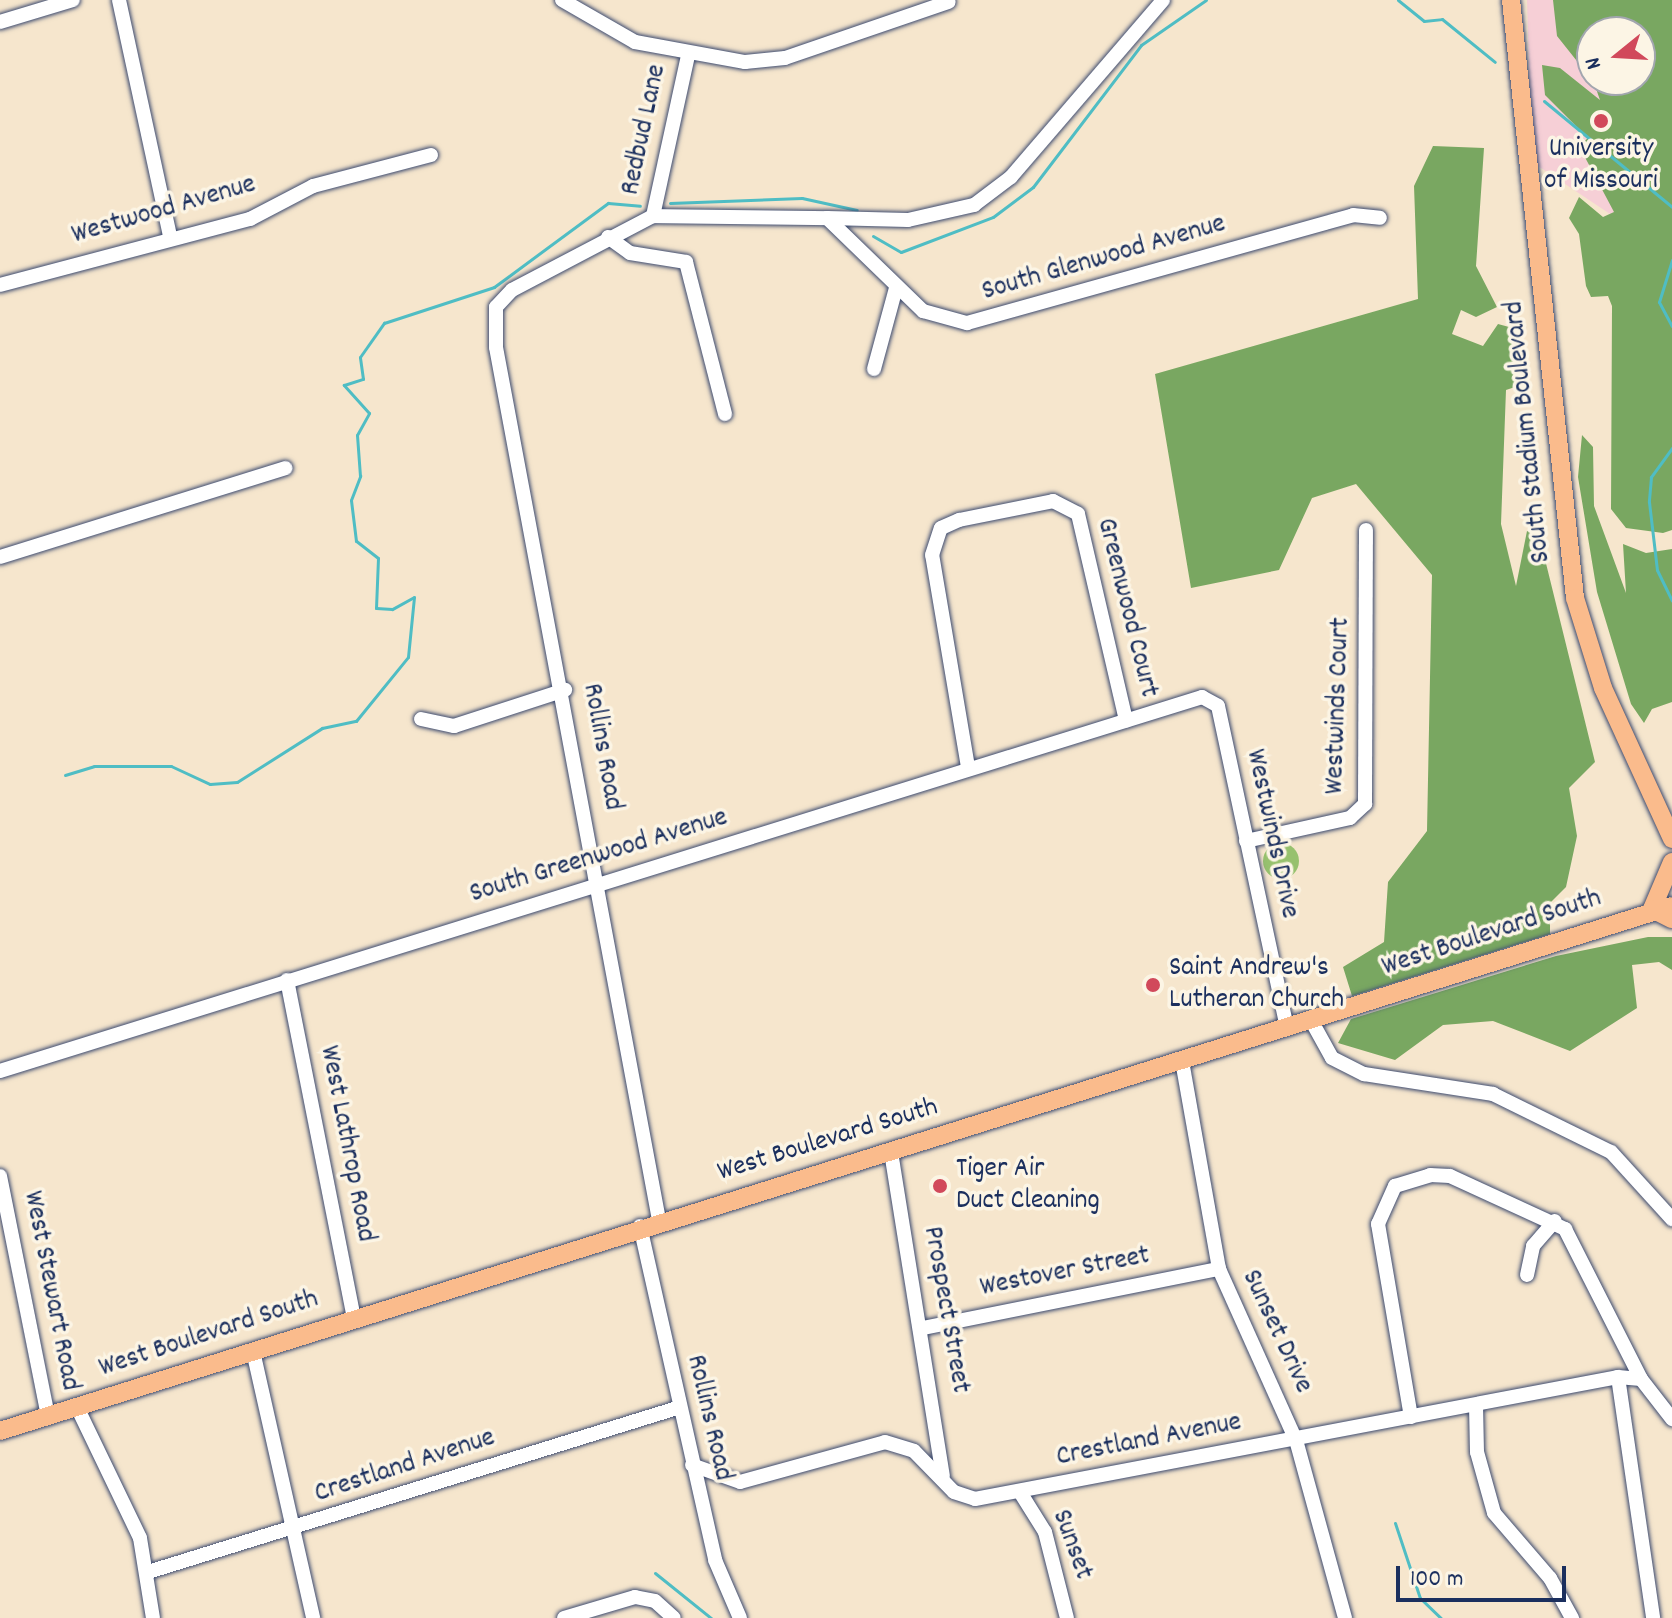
<!DOCTYPE html>
<html>
<head>
<meta charset="utf-8">
<style>
  body { margin:0 }
  #map { position:relative; width:1672px; height:1618px; overflow:hidden; background:#f6e6cd; font-family:Dekko,sans-serif }
  div>[style] { position:absolute }
  .built>* { inset:0; background:#f6cfd6 }
  .green>* { inset:0; background:#97c16e }
  .round { border-radius:50% }
  .forest>* { inset:0; background:#79a761 }
  .stream>* { height:3px; margin:-1.5px; padding:0 1.5px; transform-origin:1.5px; border-radius:1.5px; background:#4fbdc4 }
  .roads { filter:drop-shadow(0 0 2px #3c4a6f) drop-shadow(0 0 2px #3c4a6f) }
  .minor>* { height:14px; margin:-7px; padding:0 7px; transform-origin:7px; border-radius:7px; background:#fff }
  .major>* { height:18px; margin:-9px; padding:0 9px; transform-origin:9px; border-radius:9px; background:#fabb8c }
  .dots>* { width:22px; height:22px; translate:-50% -50%; box-sizing:border-box; border:4px solid #fcf5e5; border-radius:50% }
  span { translate:-50% -50%; white-space:nowrap; text-align:center; line-height:1.15; -webkit-text-stroke:7px #fcf5e5; paint-order:stroke }
  .street-label { font-size:28px; color:#1b2f5e }
  .poi-label { font-size:28px; color:#1b2f5e }
  .left { translate:0 -50%; text-align:left }
  .north { position:absolute; left:1576px; top:16px; width:80px; height:80px; box-sizing:border-box; background:#fcf5e5; border:2px solid #a2a6af; border-radius:50%; rotate:252deg; font-size:22px; font-weight:700; line-height:32px; text-align:center; color:#1b2f5e }
  .north::after { content:''; display:block; margin:auto; width:28px; height:36px; background:#d1495b; clip-path:polygon(50% 0,100% 100%,50% 72%,0 100%) }
  .scale { position:absolute; left:1396px; top:1566px; width:170px; height:36px; box-sizing:border-box; border:4px solid #1b2f5e; border-top:0; padding-left:10px; font-size:24px; line-height:28px; white-space:nowrap; color:#1b2f5e; -webkit-text-stroke:6px #fcf5e5; paint-order:stroke }
</style>
</head>
<body>
<div id="map">
  <div class="built">
    <div style="clip-path:polygon(evenodd,1527px 0,1672px 0,1634px 230px,1532px 162px,1527px 0,1592px 32px,1640px 32px,1640px 80px,1592px 80px,1592px 32px)"></div>
  </div>
  <div class="green">
    <div class="round" style="left:1263px;top:843px;width:36px;height:36px"></div>
  </div>
  <div class="forest">
    <div style="clip-path:polygon(1553px 0,1672px 0,1672px 530px,1663px 533px,1626px 528px,1611px 509px,1612px 306px,1608px 296px,1591px 297px,1586px 286px,1579px 234px,1569px 218px,1579px 197px,1603px 217px,1614px 212px,1579px 146px,1588px 138px,1545px 95px,1542px 65px,1560px 68px,1600px 100px,1593px 80px,1640px 80px,1640px 32px,1592px 32px,1592px 80px,1557px 36px)"></div>
    <div style="clip-path:polygon(1433px 146px,1484px 148px,1476px 266px,1497px 307px,1476px 317px,1461px 310px,1452px 334px,1483px 346px,1498px 324px,1509px 327px,1522px 367px,1518px 386px,1506px 390px,1501px 524px,1516px 586px,1527px 531px,1539px 535px,1595px 762px,1569px 788px,1577px 836px,1566px 887px,1550px 903px,1550px 934px,1352px 996px,1343px 967px,1384px 942px,1388px 882px,1427px 831px,1432px 575px,1356px 484px,1312px 498px,1279px 570px,1191px 588px,1155px 374px,1418px 299px,1414px 186px)"></div>
    <div style="clip-path:polygon(1582px 435px,1593px 447px,1594px 506px,1626px 593px,1623px 544px,1646px 553px,1672px 549px,1672px 702px,1652px 709px,1644px 723px,1631px 704px,1597px 592px,1578px 477px)"></div>
    <div style="clip-path:polygon(1648px 937px,1672px 937px,1672px 970px,1659px 962px,1632px 965px,1637px 1008px,1570px 1051px,1493px 1021px,1443px 1025px,1395px 1060px,1338px 1043px,1351px 1019px,1556px 956px)"></div>
  </div>
  <div class="stream">
    <div style="left:1398px;top:0;width:33px;rotate:39deg"></div>
    <div style="left:1424px;top:21px;width:18px;rotate:-6deg"></div>
    <div style="left:1442px;top:19px;width:68px;rotate:39.1deg"></div>
    <div style="left:1544px;top:101px;width:166px;rotate:39.6deg"></div>
    <div style="left:670px;top:203px;width:132px;rotate:-2.2deg"></div>
    <div style="left:802px;top:198px;width:56px;rotate:12.3deg"></div>
    <div style="left:873px;top:236px;width:32px;rotate:30deg"></div>
    <div style="left:901px;top:252px;width:98px;rotate:-20.8deg"></div>
    <div style="left:993px;top:217px;width:50px;rotate:-36.9deg"></div>
    <div style="left:1033px;top:187px;width:178px;rotate:-52.7deg"></div>
    <div style="left:1141px;top:45px;width:79px;rotate:-34.7deg"></div>
    <div style="left:1672px;top:260px;width:44px;rotate:107.2deg"></div>
    <div style="left:1659px;top:302px;width:27px;rotate:62deg"></div>
    <div style="left:1672px;top:448px;width:36px;rotate:126deg"></div>
    <div style="left:1651px;top:477px;width:25px;rotate:95deg"></div>
    <div style="left:1649px;top:502px;width:68px;rotate:83.3deg"></div>
    <div style="left:1657px;top:570px;width:34px;rotate:64deg"></div>
    <div style="left:65px;top:775px;width:30px;rotate:-17deg"></div>
    <div style="left:94px;top:766px;width:77px"></div>
    <div style="left:171px;top:766px;width:43px;rotate:24.8deg"></div>
    <div style="left:210px;top:784px;width:27px;rotate:-4deg"></div>
    <div style="left:237px;top:782px;width:101px;rotate:-32.4deg"></div>
    <div style="left:322px;top:728px;width:35px;rotate:-12deg"></div>
    <div style="left:356px;top:721px;width:82px;rotate:-50.9deg"></div>
    <div style="left:408px;top:657px;width:60px;rotate:-84.3deg"></div>
    <div style="left:414px;top:597px;width:25px;rotate:151deg"></div>
    <div style="left:392px;top:609px;width:16px;rotate:-176deg"></div>
    <div style="left:376px;top:608px;width:50px;rotate:-87.7deg"></div>
    <div style="left:378px;top:558px;width:28px;rotate:-142deg"></div>
    <div style="left:356px;top:541px;width:41px;rotate:-97deg"></div>
    <div style="left:351px;top:500px;width:26px;rotate:-69deg"></div>
    <div style="left:360px;top:476px;width:41px;rotate:-94.2deg"></div>
    <div style="left:357px;top:435px;width:25px;rotate:-61deg"></div>
    <div style="left:369px;top:413px;width:38px;rotate:-132deg"></div>
    <div style="left:344px;top:385px;width:20px;rotate:-18deg"></div>
    <div style="left:363px;top:379px;width:22px;rotate:-98deg"></div>
    <div style="left:360px;top:357px;width:42px;rotate:-54.8deg"></div>
    <div style="left:384px;top:323px;width:116px;rotate:-18.1deg"></div>
    <div style="left:494px;top:287px;width:142px;rotate:-36.4deg"></div>
    <div style="left:608px;top:203px;width:32px;rotate:5deg"></div>
    <div style="left:1395px;top:1523px;width:79px;rotate:71.6deg"></div>
    <div style="left:1420px;top:1598px;width:29px;rotate:44deg"></div>
    <div style="left:655px;top:1573px;width:72px;rotate:38.8deg"></div>
  </div>
  <div class="roads">
    <div class="minor">
      <div style="left:119px;top:0;width:241px;rotate:77.8deg"></div>
      <div style="left:562px;top:0;width:84px;rotate:29.9deg"></div>
      <div style="left:635px;top:42px;width:112px;rotate:10.3deg"></div>
      <div style="left:745px;top:62px;width:40px;rotate:-5.7deg"></div>
      <div style="left:785px;top:58px;width:173px;rotate:-18.9deg"></div>
      <div style="left:0;top:22px;width:76px;rotate:-16.8deg"></div>
      <div style="left:653px;top:216px;width:165px;rotate:-77.7deg"></div>
      <div style="left:827px;top:218px;width:81px;rotate:1.4deg"></div>
      <div style="left:908px;top:220px;width:68px;rotate:-12.8deg"></div>
      <div style="left:974px;top:205px;width:46px;rotate:-37.1deg"></div>
      <div style="left:1011px;top:177px;width:233px;rotate:-49.3deg"></div>
      <div style="left:608px;top:237px;width:27px;rotate:36deg"></div>
      <div style="left:630px;top:253px;width:57px;rotate:9.1deg"></div>
      <div style="left:686px;top:262px;width:157px;rotate:75.6deg"></div>
      <div style="left:0;top:285px;width:259px;rotate:-14.8deg"></div>
      <div style="left:250px;top:219px;width:71px;rotate:-27.6deg"></div>
      <div style="left:313px;top:186px;width:122px;rotate:-14.7deg"></div>
      <div style="left:874px;top:369px;width:84px;rotate:-74.8deg"></div>
      <div style="left:0;top:557px;width:299px;rotate:-17.3deg"></div>
      <div style="left:421px;top:719px;width:34px;rotate:12deg"></div>
      <div style="left:454px;top:726px;width:117px;rotate:-18deg"></div>
      <div style="left:968px;top:767px;width:215px;rotate:-99.6deg"></div>
      <div style="left:932px;top:555px;width:28px;rotate:-72deg"></div>
      <div style="left:941px;top:528px;width:20px;rotate:-24deg"></div>
      <div style="left:959px;top:520px;width:96px;rotate:-11.4deg"></div>
      <div style="left:1053px;top:501px;width:28px;rotate:27deg"></div>
      <div style="left:1078px;top:514px;width:212px;rotate:76.9deg"></div>
      <div style="left:1246px;top:841px;width:107px;rotate:-12.5deg"></div>
      <div style="left:1350px;top:818px;width:21px;rotate:-43deg"></div>
      <div style="left:1365px;top:804px;width:274px;rotate:-89.8deg"></div>
      <div style="left:287px;top:980px;width:345px;rotate:78.8deg"></div>
      <div style="left:1311px;top:1020px;width:43px;rotate:61.1deg"></div>
      <div style="left:1332px;top:1058px;width:36px;rotate:27deg"></div>
      <div style="left:1364px;top:1074px;width:131px;rotate:8.8deg"></div>
      <div style="left:1493px;top:1094px;width:131px;rotate:26.2deg"></div>
      <div style="left:1611px;top:1152px;width:91px;rotate:47.7deg"></div>
      <div style="left:1182px;top:1061px;width:211px;rotate:79.9deg"></div>
      <div style="left:1219px;top:1269px;width:188px;rotate:65.8deg"></div>
      <div style="left:1296px;top:1440px;width:185px;rotate:74.6deg"></div>
      <div style="left:0;top:1071px;width:1259px;rotate:-17.28deg"></div>
      <div style="left:1202px;top:697px;width:18px;rotate:29deg"></div>
      <div style="left:1218px;top:706px;width:329px;rotate:77.9deg"></div>
      <div style="left:891px;top:1152px;width:328px;rotate:80.9deg"></div>
      <div style="left:0;top:1176px;width:245px;rotate:78.7deg"></div>
      <div style="left:659px;top:1220px;width:888px;rotate:-100.58deg"></div>
      <div style="left:496px;top:347px;width:40px;rotate:-90deg"></div>
      <div style="left:496px;top:307px;width:23px;rotate:-47deg"></div>
      <div style="left:512px;top:290px;width:159px;rotate:-27.7deg"></div>
      <div style="left:653px;top:216px;width:174px;rotate:0.7deg"></div>
      <div style="left:827px;top:218px;width:134px;rotate:44.1deg"></div>
      <div style="left:923px;top:311px;width:46px;rotate:15.3deg"></div>
      <div style="left:967px;top:323px;width:401px;rotate:-15.6deg"></div>
      <div style="left:1353px;top:215px;width:27px;rotate:6deg"></div>
      <div style="left:640px;top:1226px;width:342px;rotate:77.3deg"></div>
      <div style="left:715px;top:1560px;width:63px;rotate:66.7deg"></div>
      <div style="left:1527px;top:1275px;width:30px;rotate:-78deg"></div>
      <div style="left:1533px;top:1246px;width:33px;rotate:-49deg"></div>
      <div style="left:923px;top:1328px;width:302px;rotate:-11.3deg"></div>
      <div style="left:253px;top:1351px;width:274px;rotate:77.3deg"></div>
      <div style="left:1618px;top:1377px;width:244px;rotate:81.7deg"></div>
      <div style="left:1476px;top:1405px;width:47px;rotate:88.8deg"></div>
      <div style="left:1477px;top:1452px;width:63px;rotate:74.4deg"></div>
      <div style="left:1494px;top:1513px;width:86px;rotate:49.3deg"></div>
      <div style="left:1550px;top:1578px;width:46px;rotate:61.2deg"></div>
      <div style="left:77px;top:1407px;width:145px;rotate:64.3deg"></div>
      <div style="left:140px;top:1538px;width:81px;rotate:80.8deg"></div>
      <div style="left:1411px;top:1417px;width:196px;rotate:-99.7deg"></div>
      <div style="left:1378px;top:1224px;width:42px;rotate:-65.9deg"></div>
      <div style="left:1395px;top:1186px;width:37px;rotate:-17deg"></div>
      <div style="left:1430px;top:1175px;width:20px;rotate:3deg"></div>
      <div style="left:1450px;top:1176px;width:127px;rotate:24.7deg"></div>
      <div style="left:1565px;top:1229px;width:168px;rotate:63.1deg"></div>
      <div style="left:1641px;top:1379px;width:51px;rotate:52.2deg"></div>
      <div style="left:692px;top:1465px;width:51px;rotate:19.5deg"></div>
      <div style="left:740px;top:1482px;width:150px;rotate:-15.4deg"></div>
      <div style="left:885px;top:1442px;width:30px;rotate:17deg"></div>
      <div style="left:914px;top:1451px;width:57px;rotate:45.7deg"></div>
      <div style="left:954px;top:1492px;width:22px;rotate:18deg"></div>
      <div style="left:975px;top:1499px;width:654px;rotate:-10.74deg"></div>
      <div style="left:1618px;top:1377px;width:23px;rotate:5deg"></div>
      <div style="left:1020px;top:1492px;width:47px;rotate:58deg"></div>
      <div style="left:1045px;top:1532px;width:89px;rotate:75.7deg"></div>
      <div style="left:148px;top:1572px;width:554px;rotate:-17.22deg"></div>
      <div style="left:564px;top:1618px;width:74px;rotate:-16.5deg"></div>
      <div style="left:635px;top:1597px;width:20px;rotate:11deg"></div>
      <div style="left:655px;top:1601px;width:25px;rotate:42deg"></div>
    </div>
    <div class="major">
      <div style="left:1511px;top:0;width:601px;rotate:83.89deg"></div>
      <div style="left:1575px;top:598px;width:94px;rotate:72.7deg"></div>
      <div style="left:1603px;top:688px;width:166px;rotate:65.4deg"></div>
      <div style="left:1672px;top:862px;width:51px;rotate:113.1deg"></div>
      <div style="left:1652px;top:909px;width:22px;rotate:27deg"></div>
      <div style="left:0;top:1431px;width:1752px;rotate:-17.43deg"></div>
    </div>
  </div>
  <div class="dots">
    <div style="left:1601px;top:121px;background:#d1495b"></div>
    <div style="left:1153px;top:985px;background:#d1495b"></div>
    <div style="left:940px;top:1186px;background:#d1495b"></div>
  </div>
  <div class="street-label">
    <span style="left:645px;top:130px;rotate:-78deg">Redbud Lane</span>
    <span style="left:164px;top:211px;rotate:-16deg">Westwood Avenue</span>
    <span style="left:1104px;top:259px;rotate:-16deg">South Glenwood Avenue</span>
    <span style="left:1529px;top:432px;rotate:-96deg">South Stadium Boulevard</span>
    <span style="left:1126px;top:608px;rotate:76deg">Greenwood Court</span>
    <span style="left:1339px;top:706px;rotate:-88deg">Westwinds Court</span>
    <span style="left:601px;top:747px;rotate:80deg">Rollins Road</span>
    <span style="left:1271px;top:834px;rotate:78deg">Westwinds Drive</span>
    <span style="left:599px;top:857px;rotate:-17deg">South Greenwood Avenue</span>
    <span style="left:1492px;top:934px;rotate:-18deg">West Boulevard South</span>
    <span style="left:828px;top:1141px;rotate:-17deg">West Boulevard South</span>
    <span style="left:346px;top:1144px;rotate:79deg">West Lathrop Road</span>
    <span style="left:1065px;top:1273px;rotate:-11deg">Westover Street</span>
    <span style="left:50px;top:1291px;rotate:79deg">West Stewart Road</span>
    <span style="left:945px;top:1310px;rotate:80deg">Prospect Street</span>
    <span style="left:1276px;top:1332px;rotate:65deg">Sunset Drive</span>
    <span style="left:209px;top:1335px;rotate:-18deg">West Boulevard South</span>
    <span style="left:708px;top:1418px;rotate:77deg">Rollins Road</span>
    <span style="left:1149px;top:1441px;rotate:-11deg">Crestland Avenue</span>
    <span style="left:405px;top:1467px;rotate:-18deg">Crestland Avenue</span>
    <span style="left:1071px;top:1545px;rotate:70deg">Sunset</span>
  </div>
  <div class="poi-label">
    <span style="left:1601px;top:166px">University<br>of Missouri</span>
    <span class="left" style="left:1169px;top:985px">Saint Andrew's<br>Lutheran Church</span>
    <span class="left" style="left:956px;top:1186px">Tiger Air<br>Duct Cleaning</span>
  </div>
  <div class="north">N</div>
  <div class="scale">100 m</div>
</div>
</body>
</html>
